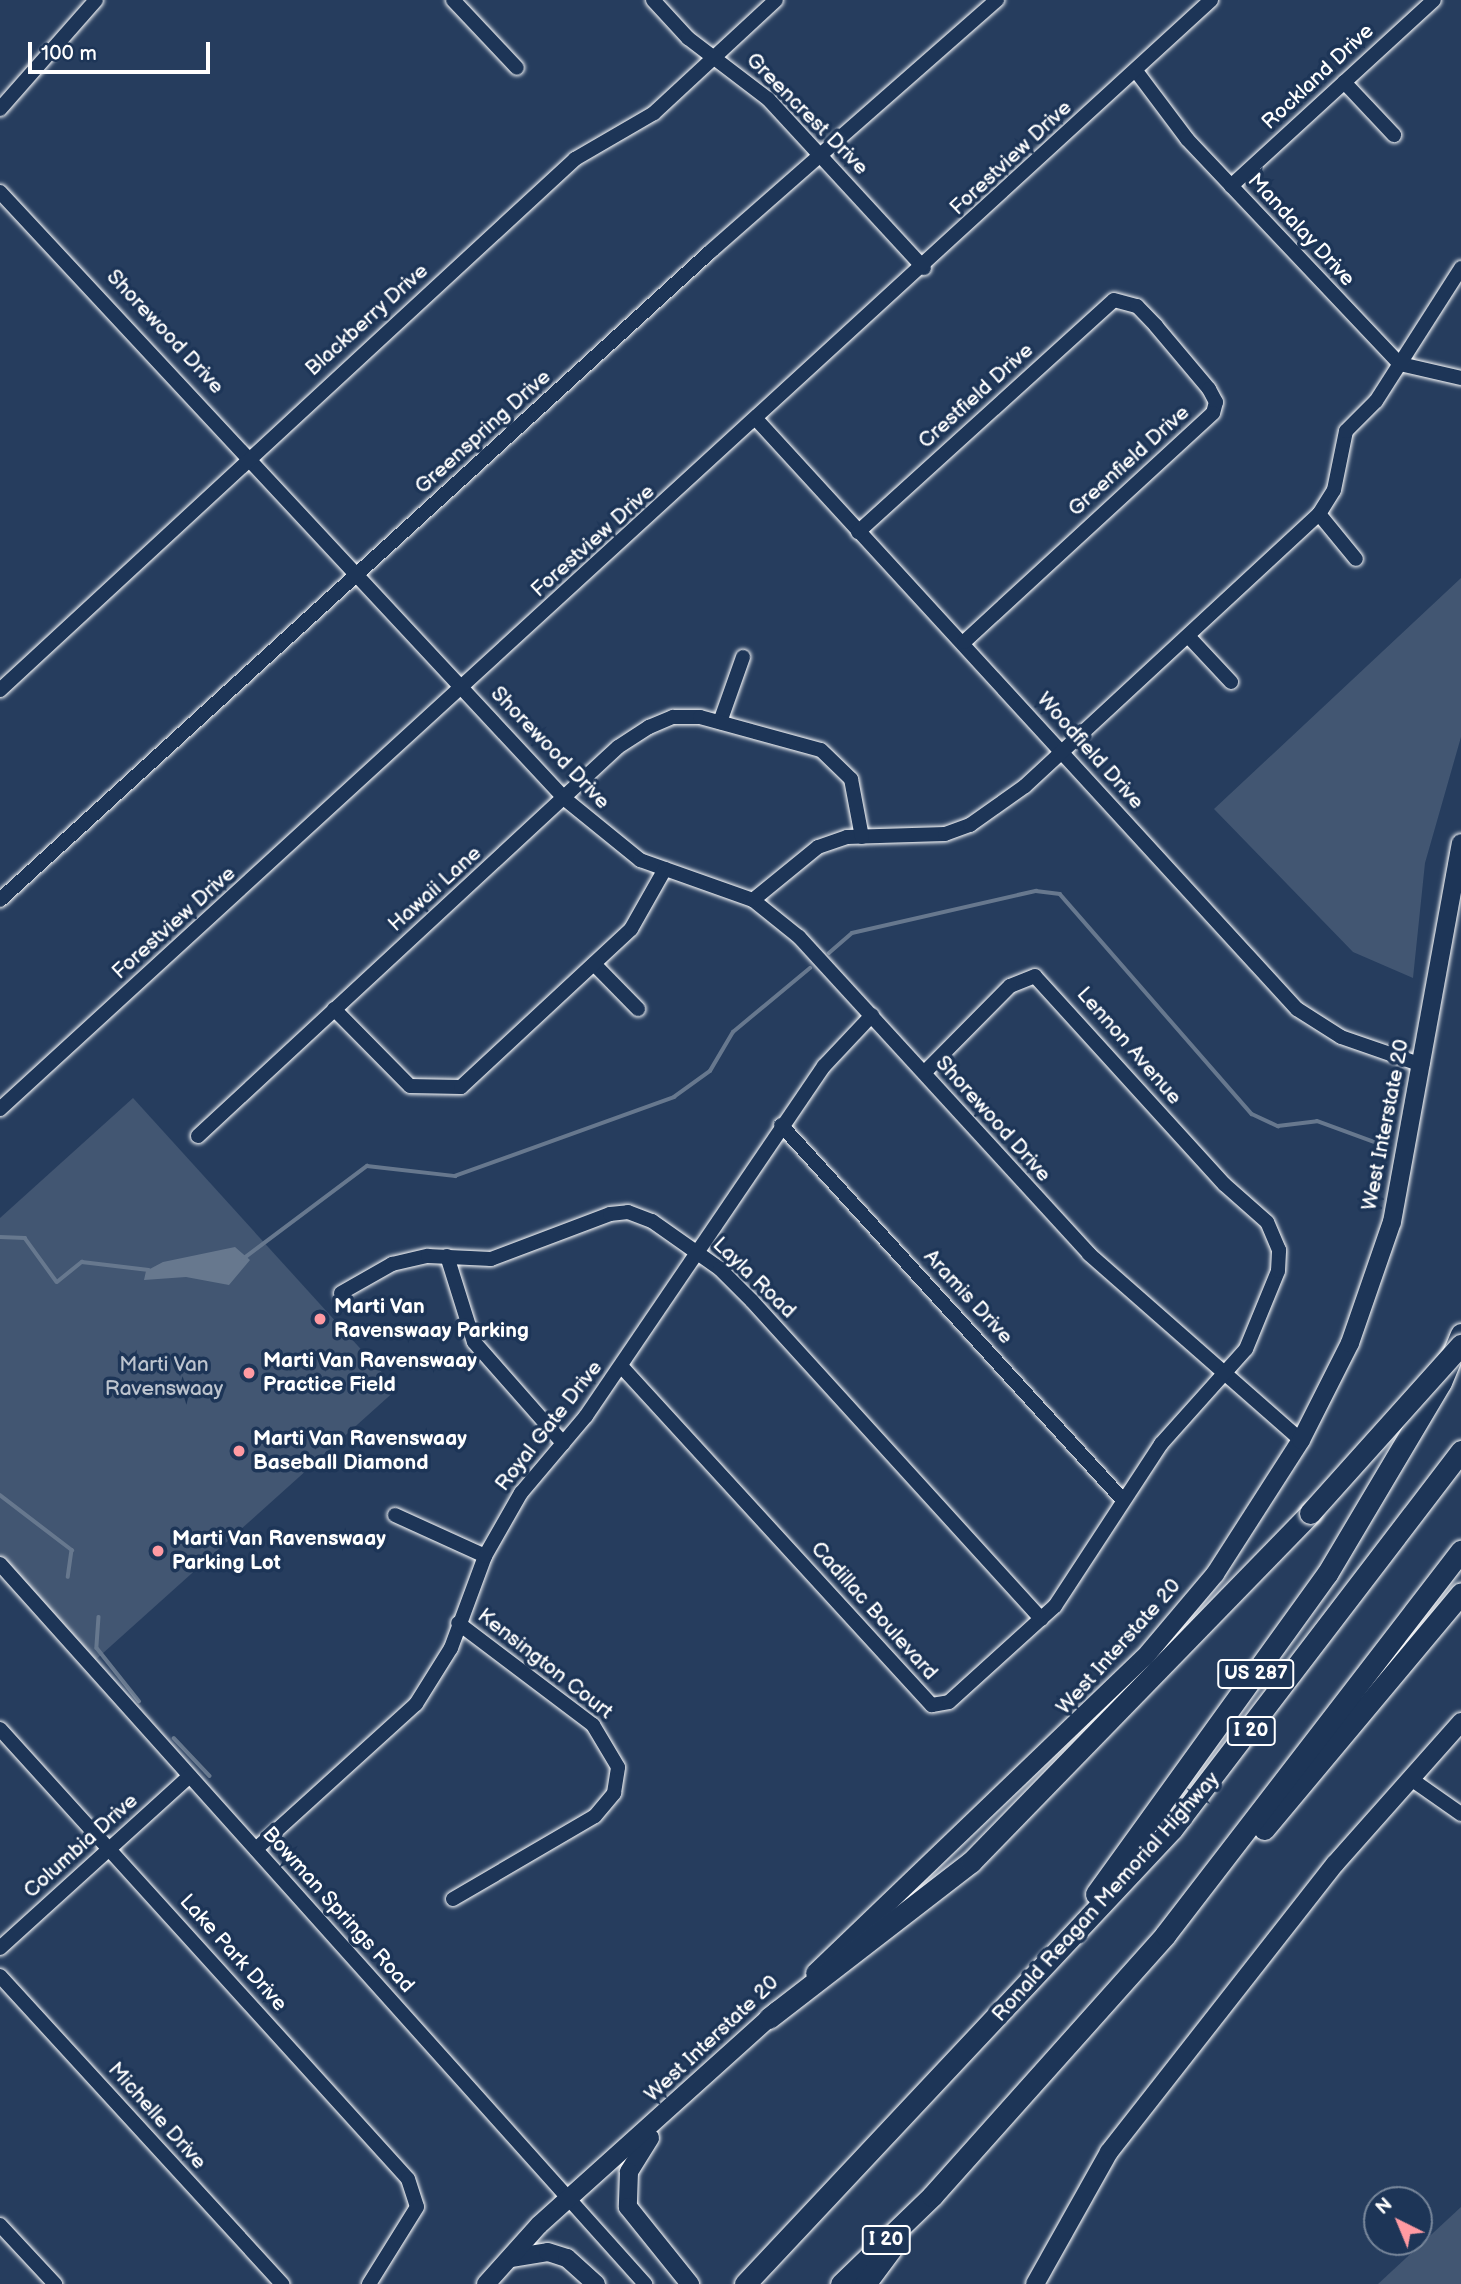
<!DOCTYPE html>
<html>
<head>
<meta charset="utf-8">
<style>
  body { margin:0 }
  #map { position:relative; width:1461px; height:2284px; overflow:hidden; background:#263d5e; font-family:"Balsamiq Sans",sans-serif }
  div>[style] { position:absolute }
  .green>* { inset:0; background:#425672 }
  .water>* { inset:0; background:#67788e }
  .stream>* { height:3.5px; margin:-1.75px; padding:0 1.75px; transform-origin:1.75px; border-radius:1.75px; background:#67788e }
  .roads { filter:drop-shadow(0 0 2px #fff) drop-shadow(0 0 2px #fff) }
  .minor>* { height:14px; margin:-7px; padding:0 7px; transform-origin:7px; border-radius:7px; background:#1d3557 }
  .major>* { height:18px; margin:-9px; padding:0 9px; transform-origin:9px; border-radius:9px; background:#1d3557 }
  .highway>* { height:21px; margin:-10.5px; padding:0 10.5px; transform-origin:10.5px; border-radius:10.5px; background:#1d3557 }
  .bridges { filter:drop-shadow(0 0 2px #fff) drop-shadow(0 0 2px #fff) }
  .highway-bridge>* { height:21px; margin:-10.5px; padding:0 10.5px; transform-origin:10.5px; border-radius:10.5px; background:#1d3557 }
  .dots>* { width:19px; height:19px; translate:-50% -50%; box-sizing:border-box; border:4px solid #1d3557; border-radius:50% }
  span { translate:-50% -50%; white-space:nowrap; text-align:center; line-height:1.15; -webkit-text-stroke:7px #1d3557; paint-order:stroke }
  .shield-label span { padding:2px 5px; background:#1d3557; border:2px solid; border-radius:5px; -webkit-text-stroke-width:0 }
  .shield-label { font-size:19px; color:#fff; font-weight:700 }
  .street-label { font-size:21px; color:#fff }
  .poi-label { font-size:21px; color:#fff; font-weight:700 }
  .left { translate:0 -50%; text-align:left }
  .park-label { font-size:21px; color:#bdc4ce }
  .north { position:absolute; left:1363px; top:2186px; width:70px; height:70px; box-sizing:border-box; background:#1d3557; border:2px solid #77869a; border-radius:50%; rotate:317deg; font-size:19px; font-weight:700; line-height:28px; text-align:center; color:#fff }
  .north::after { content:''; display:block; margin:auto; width:24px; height:32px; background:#ff9aa2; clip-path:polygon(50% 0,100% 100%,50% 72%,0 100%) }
  .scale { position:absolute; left:28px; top:42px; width:182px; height:32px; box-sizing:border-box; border:4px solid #fff; border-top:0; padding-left:9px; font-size:21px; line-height:24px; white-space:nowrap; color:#fff; -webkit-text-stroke:5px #1d3557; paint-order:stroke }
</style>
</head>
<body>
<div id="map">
  <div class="green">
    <div style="clip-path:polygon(1461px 578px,1461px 737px,1425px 863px,1413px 978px,1353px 952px,1214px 809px)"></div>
    <div style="clip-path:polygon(133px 1098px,397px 1389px,92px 1663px,0 1557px,0 1218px)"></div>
    <div style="clip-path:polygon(1461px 2207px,1461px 2284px,1378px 2284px)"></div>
  </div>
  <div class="water">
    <div style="clip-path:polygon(235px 1247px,250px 1260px,229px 1285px,186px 1277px,144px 1280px,146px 1271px,163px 1262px)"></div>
  </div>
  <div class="stream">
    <div style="left:829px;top:953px;width:30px;rotate:-41deg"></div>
    <div style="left:852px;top:933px;width:189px;rotate:-12.9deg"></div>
    <div style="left:1036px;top:891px;width:24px;rotate:7deg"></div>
    <div style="left:1060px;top:894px;width:292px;rotate:48.9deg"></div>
    <div style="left:1252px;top:1114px;width:29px;rotate:25deg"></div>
    <div style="left:1278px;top:1126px;width:39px;rotate:-7deg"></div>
    <div style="left:1317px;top:1121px;width:67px;rotate:20.1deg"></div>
    <div style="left:0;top:1237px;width:25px;rotate:2deg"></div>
    <div style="left:25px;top:1238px;width:54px;rotate:54deg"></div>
    <div style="left:57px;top:1282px;width:32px;rotate:-39deg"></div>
    <div style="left:82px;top:1262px;width:67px;rotate:6.8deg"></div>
    <div style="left:243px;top:1259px;width:155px;rotate:-36.9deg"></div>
    <div style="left:367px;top:1166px;width:89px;rotate:6.5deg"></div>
    <div style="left:455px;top:1176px;width:233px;rotate:-19.8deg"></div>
    <div style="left:674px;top:1097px;width:44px;rotate:-35.8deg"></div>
    <div style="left:710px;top:1071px;width:45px;rotate:-59.5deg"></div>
    <div style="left:733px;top:1032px;width:100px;rotate:-39.7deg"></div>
    <div style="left:0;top:1495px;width:91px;rotate:37.4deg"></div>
    <div style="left:72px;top:1550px;width:27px;rotate:98deg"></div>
    <div style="left:99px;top:1617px;width:31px;rotate:94deg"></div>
    <div style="left:97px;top:1648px;width:68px;rotate:51.6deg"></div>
    <div style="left:174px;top:1738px;width:52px;rotate:46.5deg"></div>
  </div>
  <div class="roads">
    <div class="minor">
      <div style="left:453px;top:0;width:93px;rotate:46.7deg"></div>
      <div style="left:653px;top:0;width:52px;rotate:47.4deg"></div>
      <div style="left:688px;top:38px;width:101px;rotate:37.3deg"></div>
      <div style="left:768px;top:99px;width:230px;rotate:47.3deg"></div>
      <div style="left:1136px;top:71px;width:85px;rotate:53.1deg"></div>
      <div style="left:1187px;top:139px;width:310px;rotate:46.6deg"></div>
      <div style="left:1400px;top:364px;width:63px;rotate:12.9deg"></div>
      <div style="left:1344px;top:82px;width:73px;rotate:46.7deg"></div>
      <div style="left:0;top:109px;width:145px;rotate:-48.6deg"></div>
      <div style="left:1231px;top:186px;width:275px;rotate:-42.5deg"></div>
      <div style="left:0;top:192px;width:829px;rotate:47.05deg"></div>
      <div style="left:565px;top:799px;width:97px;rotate:39.1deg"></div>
      <div style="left:640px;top:860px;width:120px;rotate:19.5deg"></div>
      <div style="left:753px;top:900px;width:59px;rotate:38.8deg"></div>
      <div style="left:799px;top:937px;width:430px;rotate:47.5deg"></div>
      <div style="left:1089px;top:1254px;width:282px;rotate:41.3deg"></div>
      <div style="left:757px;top:420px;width:799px;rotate:47.49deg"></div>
      <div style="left:1297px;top:1009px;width:52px;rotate:32.5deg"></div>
      <div style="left:1341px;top:1037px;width:86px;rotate:19.1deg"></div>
      <div style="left:1319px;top:514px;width:58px;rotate:50.6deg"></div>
      <div style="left:858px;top:532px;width:345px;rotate:-42.2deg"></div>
      <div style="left:1114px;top:300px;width:24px;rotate:15deg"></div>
      <div style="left:1137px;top:306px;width:28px;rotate:46deg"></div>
      <div style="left:1156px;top:326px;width:82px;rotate:49.9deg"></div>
      <div style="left:1209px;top:389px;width:15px;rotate:62deg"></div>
      <div style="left:1216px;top:402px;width:11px;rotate:105deg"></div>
      <div style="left:1213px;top:413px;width:338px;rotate:137.4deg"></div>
      <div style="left:1188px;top:636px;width:63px;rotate:46.9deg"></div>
      <div style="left:0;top:690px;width:783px;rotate:-42.72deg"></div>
      <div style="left:575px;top:159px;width:91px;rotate:-30.2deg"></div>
      <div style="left:654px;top:113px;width:166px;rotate:-42.8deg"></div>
      <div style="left:720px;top:722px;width:69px;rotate:-70.5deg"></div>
      <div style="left:0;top:900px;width:963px;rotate:-42.39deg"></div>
      <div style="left:711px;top:251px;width:381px;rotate:-41.3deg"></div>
      <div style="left:753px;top:900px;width:84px;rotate:-39.2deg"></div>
      <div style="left:818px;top:847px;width:31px;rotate:-19deg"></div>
      <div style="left:847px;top:837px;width:98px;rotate:-1.8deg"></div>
      <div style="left:945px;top:834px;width:27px;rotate:-20deg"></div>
      <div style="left:970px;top:825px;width:67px;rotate:-35.3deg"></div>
      <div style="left:1025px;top:786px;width:401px;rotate:-42.8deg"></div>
      <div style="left:1319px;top:514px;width:28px;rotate:-58deg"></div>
      <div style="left:1334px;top:490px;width:60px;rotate:-78.5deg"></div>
      <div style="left:1346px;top:431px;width:42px;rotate:-45deg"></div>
      <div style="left:1376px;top:401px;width:158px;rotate:-57.4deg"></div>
      <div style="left:594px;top:964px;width:63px;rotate:45.6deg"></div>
      <div style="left:334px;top:1009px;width:108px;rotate:45.4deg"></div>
      <div style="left:410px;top:1086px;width:51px;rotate:1.1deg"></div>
      <div style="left:461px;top:1087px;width:232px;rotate:-42.9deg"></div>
      <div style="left:631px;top:929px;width:69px;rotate:-60.5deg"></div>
      <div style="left:0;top:1109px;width:1642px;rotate:-42.48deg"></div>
      <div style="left:781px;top:1125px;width:506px;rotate:47.64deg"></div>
      <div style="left:198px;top:1136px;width:572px;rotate:-42.81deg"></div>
      <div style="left:618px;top:747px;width:37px;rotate:-33deg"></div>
      <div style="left:649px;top:727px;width:26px;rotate:-23deg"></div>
      <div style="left:673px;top:717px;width:27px"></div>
      <div style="left:700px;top:717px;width:125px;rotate:15.3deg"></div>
      <div style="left:821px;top:750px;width:42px;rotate:44deg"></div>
      <div style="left:851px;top:779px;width:59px;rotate:79.3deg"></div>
      <div style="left:447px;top:1256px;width:90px;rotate:72.6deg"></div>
      <div style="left:474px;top:1342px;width:135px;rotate:48.6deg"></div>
      <div style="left:341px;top:1293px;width:59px;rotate:-29.6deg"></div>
      <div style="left:392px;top:1264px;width:37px;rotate:-13deg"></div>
      <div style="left:428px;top:1256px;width:63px;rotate:2.7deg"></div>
      <div style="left:491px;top:1259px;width:127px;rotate:-20.7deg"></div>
      <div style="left:610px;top:1214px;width:18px;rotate:-6deg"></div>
      <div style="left:628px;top:1212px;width:26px;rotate:21deg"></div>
      <div style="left:652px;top:1221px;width:83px;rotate:35.2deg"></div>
      <div style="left:720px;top:1269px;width:45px;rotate:45deg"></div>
      <div style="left:752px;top:1301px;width:430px;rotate:47.7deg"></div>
      <div style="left:621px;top:1366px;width:460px;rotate:47.5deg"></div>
      <div style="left:932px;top:1705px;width:17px;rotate:-10deg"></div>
      <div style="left:949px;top:1702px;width:143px;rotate:-42.2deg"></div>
      <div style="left:1055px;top:1606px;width:194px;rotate:-56.8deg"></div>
      <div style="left:1161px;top:1444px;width:127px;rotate:-48.2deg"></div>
      <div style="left:1246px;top:1349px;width:84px;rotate:-67.7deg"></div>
      <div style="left:1278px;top:1271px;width:21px;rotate:-87deg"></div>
      <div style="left:1279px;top:1250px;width:30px;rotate:-113deg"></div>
      <div style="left:1267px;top:1222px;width:57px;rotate:-138.5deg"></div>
      <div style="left:1224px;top:1184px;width:281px;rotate:-132.3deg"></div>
      <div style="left:1035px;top:976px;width:27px;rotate:158deg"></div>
      <div style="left:1010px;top:986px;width:122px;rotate:134.7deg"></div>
      <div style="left:395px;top:1515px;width:99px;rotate:24.5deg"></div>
      <div style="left:0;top:1564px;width:967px;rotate:48.14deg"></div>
      <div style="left:0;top:1729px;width:607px;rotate:47.8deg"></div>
      <div style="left:408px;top:2179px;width:29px;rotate:72deg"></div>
      <div style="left:417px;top:2207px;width:91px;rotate:121.9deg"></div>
      <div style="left:1411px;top:1779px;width:61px;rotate:35deg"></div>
      <div style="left:256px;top:1849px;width:216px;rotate:-42.2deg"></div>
      <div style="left:416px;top:1704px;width:66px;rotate:-58deg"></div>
      <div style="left:451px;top:1648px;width:98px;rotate:-69.7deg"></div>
      <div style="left:485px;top:1556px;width:73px;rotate:-60.3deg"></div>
      <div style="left:521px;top:1493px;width:101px;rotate:-49.8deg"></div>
      <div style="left:586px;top:1416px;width:423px;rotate:-55.8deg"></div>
      <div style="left:824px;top:1066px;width:70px;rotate:-46.7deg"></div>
      <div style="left:453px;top:1899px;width:164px;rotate:-30.3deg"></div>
      <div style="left:595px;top:1816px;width:30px;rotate:-50deg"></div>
      <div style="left:614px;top:1793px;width:26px;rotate:-81deg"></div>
      <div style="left:618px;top:1767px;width:49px;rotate:-120.8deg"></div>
      <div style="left:593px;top:1725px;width:169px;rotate:-142.9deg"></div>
      <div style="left:0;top:1948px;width:256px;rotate:-42.2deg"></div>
      <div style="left:0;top:1976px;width:418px;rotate:47.5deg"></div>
      <div style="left:0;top:2225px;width:81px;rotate:47deg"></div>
    </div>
    <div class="major">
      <div style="left:815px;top:1973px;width:455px;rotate:-43.8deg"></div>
      <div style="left:1144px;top:1658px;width:110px;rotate:-49.8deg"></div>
      <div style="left:1215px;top:1574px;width:159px;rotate:-57.3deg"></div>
      <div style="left:1301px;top:1440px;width:109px;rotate:-63.2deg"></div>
      <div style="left:1350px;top:1343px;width:128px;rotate:-70.9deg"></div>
      <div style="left:1392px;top:1222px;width:385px;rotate:-79.7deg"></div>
      <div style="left:650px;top:2138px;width:40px;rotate:122deg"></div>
      <div style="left:629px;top:2172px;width:35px;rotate:92deg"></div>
      <div style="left:628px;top:2207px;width:99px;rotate:51.2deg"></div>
      <div style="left:511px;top:2258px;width:37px;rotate:-9deg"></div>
      <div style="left:548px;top:2252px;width:20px;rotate:18deg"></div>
      <div style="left:567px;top:2258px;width:39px;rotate:42deg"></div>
      <div style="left:486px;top:2284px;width:79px;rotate:-48.1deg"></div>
      <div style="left:539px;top:2225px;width:321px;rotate:-42deg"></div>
      <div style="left:1035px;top:2284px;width:151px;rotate:-60.7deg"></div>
      <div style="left:1109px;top:2152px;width:366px;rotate:-51.9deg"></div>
      <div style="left:1335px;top:1864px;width:190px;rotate:-48.4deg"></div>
    </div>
    <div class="highway">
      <div style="left:1264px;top:1829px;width:307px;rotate:-50.1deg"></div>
      <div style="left:1096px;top:1894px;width:395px;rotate:-54.2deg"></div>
      <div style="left:1327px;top:1574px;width:223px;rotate:-59.3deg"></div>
      <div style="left:1441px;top:1382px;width:52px;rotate:-67.4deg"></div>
      <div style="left:769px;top:2018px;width:255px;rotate:-37.7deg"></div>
      <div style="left:971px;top:1862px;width:487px;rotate:-45.8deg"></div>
      <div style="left:745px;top:2284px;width:624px;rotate:-46.82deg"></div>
      <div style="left:1172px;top:1829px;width:476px;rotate:-52.6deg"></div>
      <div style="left:841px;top:2284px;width:127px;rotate:-44deg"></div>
      <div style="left:932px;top:2196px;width:350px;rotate:-48.2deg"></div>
      <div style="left:1165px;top:1935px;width:485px;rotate:-52.4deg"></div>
      <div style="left:865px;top:2284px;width:44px;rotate:-53.4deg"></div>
    </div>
  </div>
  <div class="bridges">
    <div class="highway-bridge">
      <div style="left:1310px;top:1513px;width:226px;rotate:-48.1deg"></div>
    </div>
  </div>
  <div class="dots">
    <div style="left:320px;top:1319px;background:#ff9aa2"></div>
    <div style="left:249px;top:1373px;background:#ff9aa2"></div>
    <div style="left:239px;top:1451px;background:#ff9aa2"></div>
    <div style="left:158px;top:1551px;background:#ff9aa2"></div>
  </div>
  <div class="shield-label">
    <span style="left:1256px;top:1674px">US 287</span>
    <span style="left:1251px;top:1731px">I 20</span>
    <span style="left:886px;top:2240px">I 20</span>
  </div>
  <div class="street-label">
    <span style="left:1318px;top:77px;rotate:-43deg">Rockland Drive</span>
    <span style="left:807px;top:114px;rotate:45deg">Greencrest Drive</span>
    <span style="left:1011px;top:158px;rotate:-43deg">Forestview Drive</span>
    <span style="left:1301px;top:230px;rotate:47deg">Mandalay Drive</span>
    <span style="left:367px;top:320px;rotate:-42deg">Blackberry Drive</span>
    <span style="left:165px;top:332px;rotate:47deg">Shorewood Drive</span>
    <span style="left:976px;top:396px;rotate:-42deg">Crestfield Drive</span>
    <span style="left:483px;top:432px;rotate:-42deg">Greenspring Drive</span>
    <span style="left:1129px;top:461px;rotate:-42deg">Greenfield Drive</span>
    <span style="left:593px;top:541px;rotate:-42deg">Forestview Drive</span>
    <span style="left:550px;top:748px;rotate:46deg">Shorewood Drive</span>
    <span style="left:1090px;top:751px;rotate:48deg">Woodfield Drive</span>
    <span style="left:435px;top:889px;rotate:-42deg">Hawaii Lane</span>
    <span style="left:174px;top:923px;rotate:-42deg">Forestview Drive</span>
    <span style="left:1129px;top:1046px;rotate:49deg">Lennon Avenue</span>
    <span style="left:993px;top:1119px;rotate:48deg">Shorewood Drive</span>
    <span style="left:1386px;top:1125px;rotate:-79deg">West Interstate 20</span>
    <span style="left:754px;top:1278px;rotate:44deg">Layla Road</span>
    <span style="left:968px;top:1297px;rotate:47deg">Aramis Drive</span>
    <span style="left:549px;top:1426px;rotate:-52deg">Royal Gate Drive</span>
    <span style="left:874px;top:1611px;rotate:48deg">Cadillac Boulevard</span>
    <span style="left:1119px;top:1647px;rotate:-48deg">West Interstate 20</span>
    <span style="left:545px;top:1664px;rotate:38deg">Kensington Court</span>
    <span style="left:81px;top:1846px;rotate:-42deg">Columbia Drive</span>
    <span style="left:1106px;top:1897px;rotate:-48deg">Ronald Reagan Memorial Highway</span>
    <span style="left:338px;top:1910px;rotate:48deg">Bowman Springs Road</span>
    <span style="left:233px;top:1953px;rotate:48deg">Lake Park Drive</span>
    <span style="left:712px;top:2039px;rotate:-43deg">West Interstate 20</span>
    <span style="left:157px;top:2116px;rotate:48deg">Michelle Drive</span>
  </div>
  <div class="poi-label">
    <span class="left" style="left:334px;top:1319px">Marti Van<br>Ravenswaay Parking</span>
    <span class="left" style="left:263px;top:1373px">Marti Van Ravenswaay<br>Practice Field</span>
    <span class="left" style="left:253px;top:1451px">Marti Van Ravenswaay<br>Baseball Diamond</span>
    <span class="left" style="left:172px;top:1551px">Marti Van Ravenswaay<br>Parking Lot</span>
  </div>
  <div class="park-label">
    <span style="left:164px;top:1377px">Marti Van<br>Ravenswaay</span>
  </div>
  <div class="north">N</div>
  <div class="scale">100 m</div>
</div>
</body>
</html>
